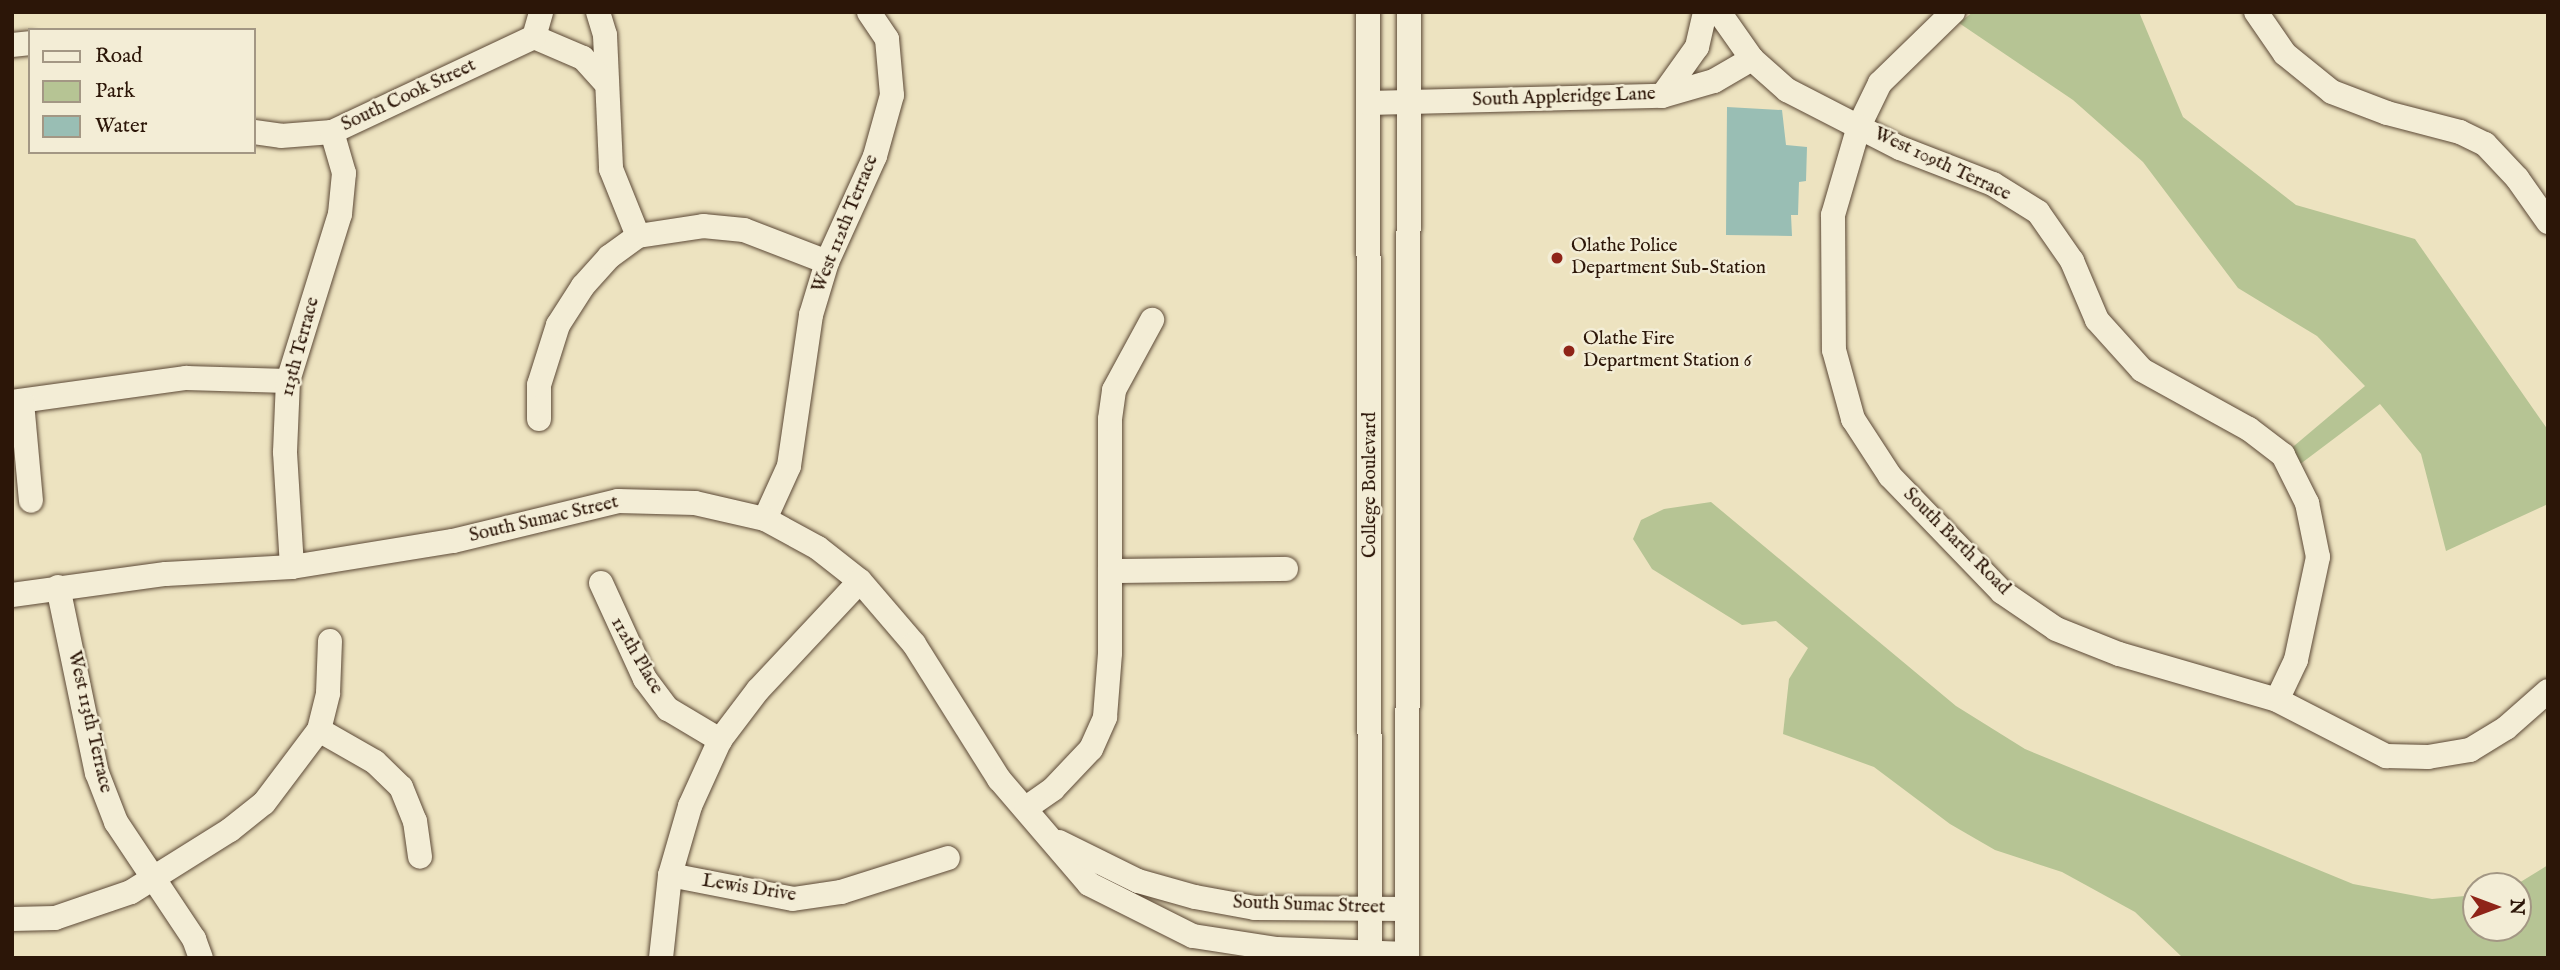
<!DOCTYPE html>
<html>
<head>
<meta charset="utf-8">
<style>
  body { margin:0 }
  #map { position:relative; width:2560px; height:970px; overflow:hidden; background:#ede3c0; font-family:"IM FELL English",serif }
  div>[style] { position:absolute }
  .green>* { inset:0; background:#b6c494 }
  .water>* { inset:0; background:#99beb4 }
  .roads { filter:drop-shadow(0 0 2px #5c4936) drop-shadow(0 0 2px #5c4936) }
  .minor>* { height:24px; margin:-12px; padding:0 12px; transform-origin:12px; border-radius:12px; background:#f3edd6 }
  .dots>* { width:19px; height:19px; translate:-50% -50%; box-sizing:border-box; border:4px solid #f3edd6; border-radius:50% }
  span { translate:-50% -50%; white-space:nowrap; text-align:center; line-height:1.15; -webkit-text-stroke:5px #f3edd6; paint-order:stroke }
  .street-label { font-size:19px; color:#2c1608 }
  .poi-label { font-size:19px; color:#2c1608 }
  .left { translate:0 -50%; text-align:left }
  .frame { position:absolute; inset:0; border:14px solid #2c1608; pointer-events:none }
  .legend { position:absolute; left:28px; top:28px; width:228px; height:126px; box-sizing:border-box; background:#f3edd6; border:2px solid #a39784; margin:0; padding:9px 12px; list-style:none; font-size:21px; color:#2c1608 }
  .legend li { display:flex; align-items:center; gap:14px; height:35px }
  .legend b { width:35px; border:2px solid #a39784 }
  .north { position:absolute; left:2462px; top:872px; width:70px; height:70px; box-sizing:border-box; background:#f3edd6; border:2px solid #a39784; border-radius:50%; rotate:90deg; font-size:19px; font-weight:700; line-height:28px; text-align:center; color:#2c1608 }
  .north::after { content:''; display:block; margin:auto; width:24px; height:32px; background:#8f2418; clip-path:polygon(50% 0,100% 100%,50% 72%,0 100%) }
</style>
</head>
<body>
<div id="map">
  <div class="green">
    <div style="clip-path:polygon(1973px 12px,2139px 12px,2183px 117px,2296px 205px,2415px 239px,2548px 430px,2548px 504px,2446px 551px,2421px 454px,2380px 404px,2299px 465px,2288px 451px,2365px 386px,2317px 336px,2238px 288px,2143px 162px,2073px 100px,1959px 23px)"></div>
    <div style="clip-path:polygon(1711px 502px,1956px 706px,2025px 749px,2353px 884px,2432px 899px,2476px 895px,2476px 928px,2518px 928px,2518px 886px,2514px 886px,2548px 865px,2548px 958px,2183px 958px,2135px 912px,2062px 872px,1995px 850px,1950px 824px,1874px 767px,1783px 734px,1789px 679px,1808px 648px,1776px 621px,1742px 625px,1652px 569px,1633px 539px,1641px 520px,1664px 509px)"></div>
  </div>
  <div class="water">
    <div style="clip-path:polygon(1727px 107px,1782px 110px,1786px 145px,1807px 147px,1806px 181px,1799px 182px,1798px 215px,1791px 215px,1792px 236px,1726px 235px)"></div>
  </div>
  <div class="roads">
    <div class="minor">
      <div style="left:598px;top:12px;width:24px;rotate:73deg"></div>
      <div style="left:605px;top:35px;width:134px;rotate:87.4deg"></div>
      <div style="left:611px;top:169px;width:72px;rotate:68.1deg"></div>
      <div style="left:1368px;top:12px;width:946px;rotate:89.88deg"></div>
      <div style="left:1719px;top:12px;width:57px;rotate:54.9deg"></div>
      <div style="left:1752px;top:59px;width:47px;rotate:41.5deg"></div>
      <div style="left:1787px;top:90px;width:127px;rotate:27.2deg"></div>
      <div style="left:1900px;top:148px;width:100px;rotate:21.2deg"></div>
      <div style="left:1993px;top:184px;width:53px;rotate:31.9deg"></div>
      <div style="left:2038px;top:212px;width:60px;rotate:55.2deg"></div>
      <div style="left:2072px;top:261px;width:64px;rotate:67deg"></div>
      <div style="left:2097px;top:320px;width:67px;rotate:48deg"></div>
      <div style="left:2142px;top:370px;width:122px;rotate:28.9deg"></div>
      <div style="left:2249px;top:429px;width:43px;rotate:37.4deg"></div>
      <div style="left:2283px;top:455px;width:54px;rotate:63.4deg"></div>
      <div style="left:2307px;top:503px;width:55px;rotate:78.5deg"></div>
      <div style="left:2318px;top:557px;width:105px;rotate:102.1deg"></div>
      <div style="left:2296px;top:660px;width:44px;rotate:115.4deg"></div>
      <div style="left:1953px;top:12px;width:102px;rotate:135.8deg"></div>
      <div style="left:1880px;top:83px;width:48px;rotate:116deg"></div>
      <div style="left:1859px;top:126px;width:93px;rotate:106.3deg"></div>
      <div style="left:1833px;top:215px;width:135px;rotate:89.6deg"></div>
      <div style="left:1834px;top:350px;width:72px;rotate:74.6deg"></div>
      <div style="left:1853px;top:419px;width:68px;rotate:57deg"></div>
      <div style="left:1890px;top:476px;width:161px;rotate:46deg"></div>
      <div style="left:2002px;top:592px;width:65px;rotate:34.4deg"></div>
      <div style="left:2056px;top:629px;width:68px;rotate:21.6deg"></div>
      <div style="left:2119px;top:654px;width:165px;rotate:16.2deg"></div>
      <div style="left:2277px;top:700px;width:123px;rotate:27.2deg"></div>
      <div style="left:2386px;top:756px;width:42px;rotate:1.4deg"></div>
      <div style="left:2428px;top:757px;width:43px;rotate:-9.5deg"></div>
      <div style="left:2470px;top:750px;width:42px;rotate:-31.4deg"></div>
      <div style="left:2506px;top:728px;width:56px;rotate:-41.4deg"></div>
      <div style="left:2256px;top:12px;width:51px;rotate:55.4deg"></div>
      <div style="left:2285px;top:54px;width:60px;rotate:39deg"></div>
      <div style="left:2332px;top:92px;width:59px;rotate:20.9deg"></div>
      <div style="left:2387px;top:113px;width:75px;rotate:14.6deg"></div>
      <div style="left:2460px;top:132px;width:28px;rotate:26deg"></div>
      <div style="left:2485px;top:144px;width:47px;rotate:46.7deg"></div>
      <div style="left:2517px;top:178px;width:54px;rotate:54.8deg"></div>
      <div style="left:534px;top:37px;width:53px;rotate:23.2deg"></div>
      <div style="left:583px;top:58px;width:31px;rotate:48deg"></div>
      <div style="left:12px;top:45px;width:18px;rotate:-6deg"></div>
      <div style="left:1662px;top:96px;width:60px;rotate:-54.5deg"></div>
      <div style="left:1697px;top:47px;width:36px;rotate:-77deg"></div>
      <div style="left:1368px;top:103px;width:294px;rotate:-1.4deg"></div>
      <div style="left:1662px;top:96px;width:54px;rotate:-16.1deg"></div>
      <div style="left:1714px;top:81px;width:44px;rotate:-30.1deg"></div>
      <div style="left:254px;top:132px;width:27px;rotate:8deg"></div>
      <div style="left:281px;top:136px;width:51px;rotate:-4.5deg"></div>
      <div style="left:332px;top:132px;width:223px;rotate:-25.2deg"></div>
      <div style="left:534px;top:37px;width:26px;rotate:-74deg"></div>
      <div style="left:12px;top:402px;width:176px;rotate:-7.9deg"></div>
      <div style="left:186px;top:378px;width:102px;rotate:1.7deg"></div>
      <div style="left:22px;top:402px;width:99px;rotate:84.8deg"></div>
      <div style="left:539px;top:419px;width:34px;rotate:-90deg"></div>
      <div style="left:539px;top:385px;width:63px;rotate:-72.4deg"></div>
      <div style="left:558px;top:325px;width:46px;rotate:-57.3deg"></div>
      <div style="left:583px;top:286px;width:39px;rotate:-48deg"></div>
      <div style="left:609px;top:257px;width:36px;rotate:-36deg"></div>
      <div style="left:638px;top:236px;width:66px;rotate:-8.7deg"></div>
      <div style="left:703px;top:226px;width:41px;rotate:5.6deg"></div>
      <div style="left:744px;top:230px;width:89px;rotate:21.1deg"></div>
      <div style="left:765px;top:519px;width:58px;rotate:-65.6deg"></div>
      <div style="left:789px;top:466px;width:153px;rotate:-81.7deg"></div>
      <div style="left:811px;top:315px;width:55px;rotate:-73.2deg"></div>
      <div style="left:827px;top:262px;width:116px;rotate:-65.6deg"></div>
      <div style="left:875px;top:156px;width:63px;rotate:-74.4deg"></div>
      <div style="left:892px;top:95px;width:56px;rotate:-95.1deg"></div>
      <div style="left:887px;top:39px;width:32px;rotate:-124deg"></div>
      <div style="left:292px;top:567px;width:115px;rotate:-93.5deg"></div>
      <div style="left:285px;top:452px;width:71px;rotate:-87.6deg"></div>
      <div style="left:288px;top:381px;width:175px;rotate:-72.7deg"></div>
      <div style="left:340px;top:214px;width:41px;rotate:-84.4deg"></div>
      <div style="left:344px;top:173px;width:43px;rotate:-106.3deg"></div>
      <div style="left:1110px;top:571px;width:176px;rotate:-0.7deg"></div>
      <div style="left:601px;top:583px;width:106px;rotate:65.4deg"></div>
      <div style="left:645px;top:679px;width:38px;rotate:53deg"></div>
      <div style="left:668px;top:709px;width:61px;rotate:30.8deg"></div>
      <div style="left:58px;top:587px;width:190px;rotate:78.2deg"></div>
      <div style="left:97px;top:773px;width:53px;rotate:68.8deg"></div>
      <div style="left:116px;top:822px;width:141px;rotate:56.3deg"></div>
      <div style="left:194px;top:939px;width:20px;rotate:70deg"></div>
      <div style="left:12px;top:595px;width:155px;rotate:-7.8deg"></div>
      <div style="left:166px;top:574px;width:126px;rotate:-3.2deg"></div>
      <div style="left:292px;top:567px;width:163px;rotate:-9.2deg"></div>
      <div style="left:453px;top:541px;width:170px;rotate:-13.6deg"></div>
      <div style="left:618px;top:501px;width:77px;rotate:1.5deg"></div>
      <div style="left:695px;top:503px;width:72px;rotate:12.9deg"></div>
      <div style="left:765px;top:519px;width:60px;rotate:28.7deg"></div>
      <div style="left:818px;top:548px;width:53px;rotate:38.2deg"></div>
      <div style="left:860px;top:581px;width:83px;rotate:49.4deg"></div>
      <div style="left:914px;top:644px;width:160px;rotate:57.8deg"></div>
      <div style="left:999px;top:779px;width:138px;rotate:49.4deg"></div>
      <div style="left:1089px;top:884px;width:116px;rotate:26.6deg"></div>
      <div style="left:1193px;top:936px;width:85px;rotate:8.8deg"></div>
      <div style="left:1277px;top:949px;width:130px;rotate:2.2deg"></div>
      <div style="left:319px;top:730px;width:64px;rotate:29.7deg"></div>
      <div style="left:375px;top:762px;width:36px;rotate:44deg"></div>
      <div style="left:401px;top:787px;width:37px;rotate:68deg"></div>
      <div style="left:415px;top:821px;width:36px;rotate:82deg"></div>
      <div style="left:1026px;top:808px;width:33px;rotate:-35deg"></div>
      <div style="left:1053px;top:789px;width:55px;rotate:-46.5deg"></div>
      <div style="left:1091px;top:749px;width:35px;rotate:-66deg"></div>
      <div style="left:1105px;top:717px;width:64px;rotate:-85.5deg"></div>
      <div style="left:1110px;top:653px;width:234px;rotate:-90deg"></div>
      <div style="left:1110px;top:419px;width:29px;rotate:-82deg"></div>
      <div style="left:1114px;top:390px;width:80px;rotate:-61.5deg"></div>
      <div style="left:1059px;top:842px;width:88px;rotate:26.3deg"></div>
      <div style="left:1138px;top:881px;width:59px;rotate:15.7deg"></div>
      <div style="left:1195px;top:897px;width:61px;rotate:10.4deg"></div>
      <div style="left:1255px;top:908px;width:152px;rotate:0.4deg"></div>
      <div style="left:670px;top:875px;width:125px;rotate:11deg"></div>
      <div style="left:793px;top:899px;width:49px;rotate:-8.3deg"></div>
      <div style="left:841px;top:892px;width:112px;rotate:-17.6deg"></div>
      <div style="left:12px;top:919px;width:43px;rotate:-1.3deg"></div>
      <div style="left:55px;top:918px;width:80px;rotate:-18.9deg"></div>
      <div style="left:131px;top:892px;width:117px;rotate:-32.1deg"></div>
      <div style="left:230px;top:830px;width:43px;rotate:-38.5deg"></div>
      <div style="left:264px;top:803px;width:91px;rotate:-53deg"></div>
      <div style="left:319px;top:730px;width:38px;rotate:-76deg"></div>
      <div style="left:328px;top:693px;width:52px;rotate:-87.8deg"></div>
      <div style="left:661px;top:958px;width:83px;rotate:-83.8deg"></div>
      <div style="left:670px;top:875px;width:72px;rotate:-73.8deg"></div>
      <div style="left:690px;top:806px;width:72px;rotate:-65.6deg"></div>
      <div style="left:720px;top:740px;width:63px;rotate:-52.8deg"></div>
      <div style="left:758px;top:690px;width:149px;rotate:-46.9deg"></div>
      <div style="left:1407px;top:958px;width:946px;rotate:-89.88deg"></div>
    </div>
  </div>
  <div class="dots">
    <div style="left:1557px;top:258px;background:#8f2418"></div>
    <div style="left:1569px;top:351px;background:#8f2418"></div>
  </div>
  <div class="street-label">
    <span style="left:409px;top:96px;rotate:-25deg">South Cook Street</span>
    <span style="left:1564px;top:98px;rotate:-2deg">South Appleridge Lane</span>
    <span style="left:1942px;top:165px;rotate:25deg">West 109th Terrace</span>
    <span style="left:846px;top:224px;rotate:-68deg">West 112th Terrace</span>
    <span style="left:301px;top:347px;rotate:-75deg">113th Terrace</span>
    <span style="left:1371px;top:485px;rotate:-90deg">College Boulevard</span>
    <span style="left:544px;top:520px;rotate:-13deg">South Sumac Street</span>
    <span style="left:1956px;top:542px;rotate:45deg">South Barth Road</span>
    <span style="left:636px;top:656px;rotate:60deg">112th Place</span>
    <span style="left:89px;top:722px;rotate:77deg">West 113th Terrace</span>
    <span style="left:749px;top:889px;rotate:9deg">Lewis Drive</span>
    <span style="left:1309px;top:906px;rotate:2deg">South Sumac Street</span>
  </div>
  <div class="poi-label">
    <span class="left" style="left:1571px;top:258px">Olathe Police<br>Department Sub-Station</span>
    <span class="left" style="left:1583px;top:351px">Olathe Fire<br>Department Station 6</span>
  </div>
  <div class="frame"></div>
  <ul class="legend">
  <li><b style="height:9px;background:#f3edd6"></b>Road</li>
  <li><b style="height:19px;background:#b6c494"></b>Park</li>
  <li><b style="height:19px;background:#99beb4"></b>Water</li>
  </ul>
  <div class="north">N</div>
</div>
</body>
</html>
